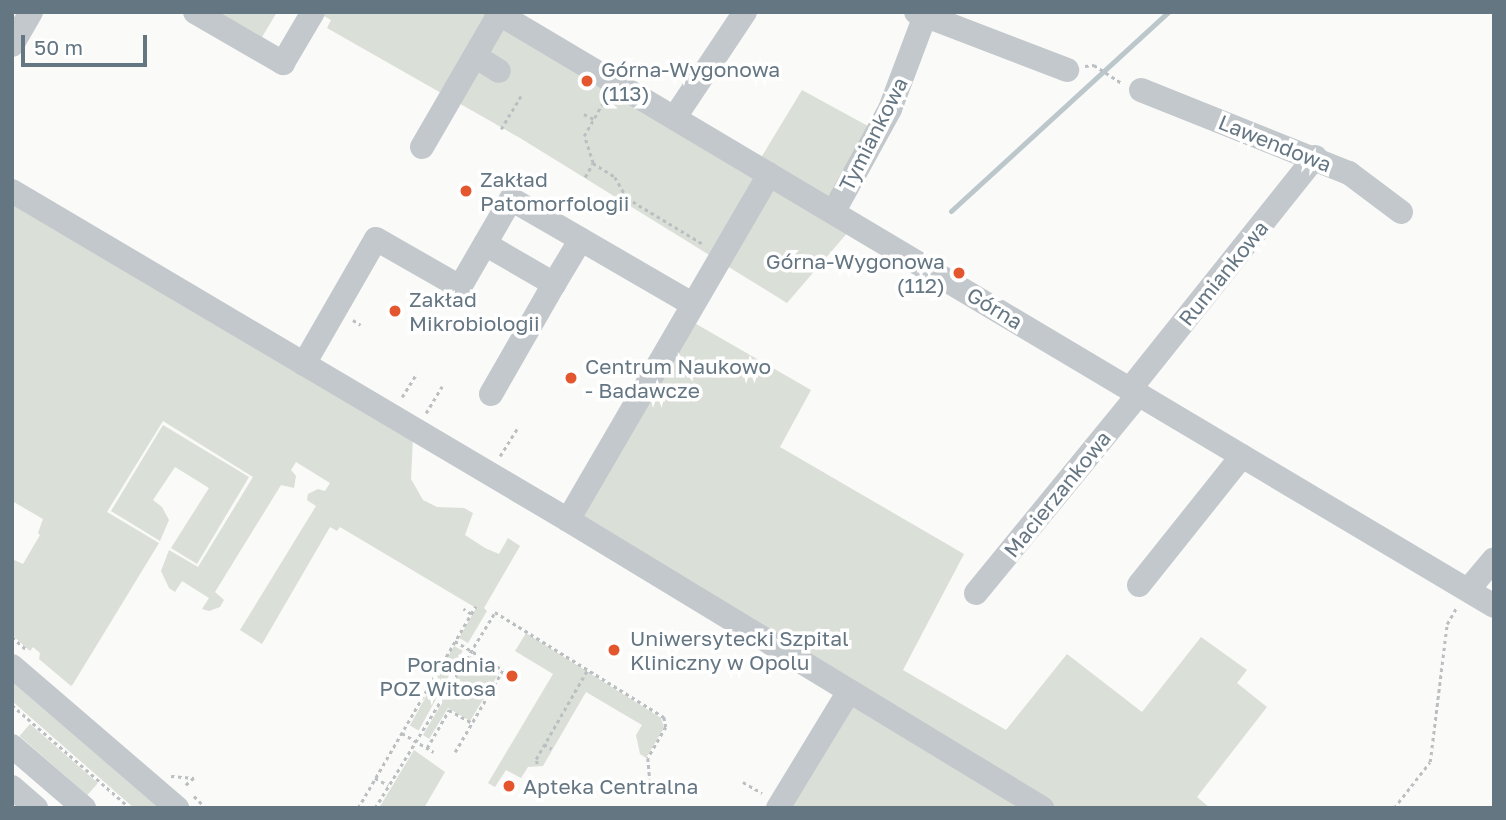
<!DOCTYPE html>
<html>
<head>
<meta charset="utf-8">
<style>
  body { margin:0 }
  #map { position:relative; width:1506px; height:820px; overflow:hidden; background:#fafaf8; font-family:"Golos Text",sans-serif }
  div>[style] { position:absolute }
  .green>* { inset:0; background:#dadfd7; transform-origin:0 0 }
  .stream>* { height:5px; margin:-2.5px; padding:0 2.5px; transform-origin:2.5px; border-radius:2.5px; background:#bbc7cb }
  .path>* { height:2.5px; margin-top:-1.25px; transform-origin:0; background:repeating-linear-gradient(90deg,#bbbfc2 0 3.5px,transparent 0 7px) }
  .minor>* { height:24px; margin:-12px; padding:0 12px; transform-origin:12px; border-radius:12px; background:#c3c8cc }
  .dots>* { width:19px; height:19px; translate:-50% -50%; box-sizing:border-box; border:4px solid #fff; border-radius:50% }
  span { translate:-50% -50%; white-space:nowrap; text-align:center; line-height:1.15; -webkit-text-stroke:7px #fff; paint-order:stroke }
  .poi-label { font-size:21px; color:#657683 }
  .left { translate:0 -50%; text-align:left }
  .right { translate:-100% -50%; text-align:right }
  .street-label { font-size:21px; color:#657683 }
  .frame { position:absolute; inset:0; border:14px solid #657683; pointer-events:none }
  .scale { position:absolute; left:21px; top:35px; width:126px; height:32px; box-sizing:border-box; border:4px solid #657683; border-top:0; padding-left:9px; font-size:21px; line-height:24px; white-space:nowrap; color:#657683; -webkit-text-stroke:5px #fff; paint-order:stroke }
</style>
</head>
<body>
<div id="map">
  <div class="green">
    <div style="clip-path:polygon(216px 12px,277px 12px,262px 37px)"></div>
    <div style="clip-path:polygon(317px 12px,496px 12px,756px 166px,802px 90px,877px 131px,834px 211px,855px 224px,787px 303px,520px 138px,327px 28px,331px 20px)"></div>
    <div style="clip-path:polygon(12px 200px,413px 437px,411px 479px,423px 500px,437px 507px,464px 508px,473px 513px,465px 535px,485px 548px,499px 554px,508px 538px,520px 546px,484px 608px,487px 611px,468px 643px,459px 638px,476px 608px,340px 527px,337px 531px,330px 527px,262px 644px,240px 630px,316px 506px,307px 500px,308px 494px,318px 489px,325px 491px,330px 483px,296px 462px,291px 470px,296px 476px,294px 488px,281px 485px,215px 592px,224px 600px,220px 607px,209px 611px,202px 609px,209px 598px,182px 581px,175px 592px,169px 588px,161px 571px,169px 550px,198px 567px,253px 477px,163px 421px,107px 512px,159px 543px,73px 684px,71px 686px,39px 659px,40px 653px,33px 647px,30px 651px,12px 635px,12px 559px,23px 564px,40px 535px,38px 533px,43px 519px,12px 501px)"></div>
    <div style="clip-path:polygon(684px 317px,811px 390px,780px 447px,964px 554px,903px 670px,1006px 730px,1067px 654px,1142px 712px,1201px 637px,1247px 670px,1237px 683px,1267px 707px,1197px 797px,1210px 808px,778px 808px,848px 691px,568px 520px)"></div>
    <div style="clip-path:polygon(163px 425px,249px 477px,197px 564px,171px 548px,209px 488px,175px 467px,153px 500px,162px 507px,169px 520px,160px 541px,111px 511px)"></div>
    <div style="clip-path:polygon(526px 633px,661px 718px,664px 728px,646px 758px,640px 754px,636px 735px,642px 725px,586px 692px,543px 766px,528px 767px,521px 778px,506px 770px,495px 787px,488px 783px,553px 674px,515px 651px)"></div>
    <div style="left:454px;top:646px;width:10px;height:91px;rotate:29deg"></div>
    <div style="clip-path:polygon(470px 656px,499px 673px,470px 721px,448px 708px,429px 739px,423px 735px)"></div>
    <div style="clip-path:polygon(12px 678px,162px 808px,134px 808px,12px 701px)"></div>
    <div style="left:30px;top:724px;width:90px;height:16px;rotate:41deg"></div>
    <div style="clip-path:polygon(414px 750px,445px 772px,424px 808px,379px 808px)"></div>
  </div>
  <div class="stream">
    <div style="left:951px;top:211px;width:294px;rotate:-42.5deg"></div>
  </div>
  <div class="path">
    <div style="left:1085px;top:66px;width:9px;rotate:-6deg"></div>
    <div style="left:1094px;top:65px;width:33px;rotate:33deg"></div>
    <div style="left:584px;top:114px;width:11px;rotate:27deg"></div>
    <div style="left:501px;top:129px;width:41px;rotate:-59deg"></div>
    <div style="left:593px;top:163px;width:26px;rotate:32deg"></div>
    <div style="left:615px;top:177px;width:24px;rotate:60deg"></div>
    <div style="left:627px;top:198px;width:89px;rotate:31.2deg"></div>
    <div style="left:585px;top:177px;width:16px;rotate:-60deg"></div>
    <div style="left:593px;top:163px;width:28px;rotate:-108deg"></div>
    <div style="left:584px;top:136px;width:40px;rotate:-60.3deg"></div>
    <div style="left:353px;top:320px;width:9px;rotate:32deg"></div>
    <div style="left:402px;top:397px;width:28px;rotate:-58deg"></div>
    <div style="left:426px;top:413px;width:31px;rotate:-59deg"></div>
    <div style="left:500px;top:456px;width:34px;rotate:-58deg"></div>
    <div style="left:471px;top:614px;width:9px;rotate:-58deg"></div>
    <div style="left:12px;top:637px;width:18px;rotate:41deg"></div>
    <div style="left:455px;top:641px;width:56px;rotate:31.1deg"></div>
    <div style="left:12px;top:705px;width:157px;rotate:41.1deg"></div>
    <div style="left:402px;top:733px;width:37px;rotate:31deg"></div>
    <div style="left:544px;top:744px;width:9px;rotate:32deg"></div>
    <div style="left:427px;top:748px;width:44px;rotate:-59.9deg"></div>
    <div style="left:449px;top:710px;width:26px;rotate:29deg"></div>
    <div style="left:455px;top:752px;width:95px;rotate:-59.7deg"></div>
    <div style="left:537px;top:764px;width:5px;rotate:-101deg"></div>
    <div style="left:536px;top:759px;width:104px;rotate:-60deg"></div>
    <div style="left:171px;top:776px;width:23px;rotate:5deg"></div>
    <div style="left:194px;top:778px;width:12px;rotate:138deg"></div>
    <div style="left:375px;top:778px;width:15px;rotate:28deg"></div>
    <div style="left:743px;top:782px;width:22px;rotate:30deg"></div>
    <div style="left:194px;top:796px;width:17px;rotate:45deg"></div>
    <div style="left:358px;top:808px;width:225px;rotate:-59.8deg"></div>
    <div style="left:471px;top:614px;width:9px;rotate:-148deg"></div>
    <div style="left:375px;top:808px;width:230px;rotate:-58.5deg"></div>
    <div style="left:495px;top:612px;width:199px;rotate:31.9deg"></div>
    <div style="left:664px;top:717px;width:10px;rotate:79deg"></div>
    <div style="left:666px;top:727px;width:36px;rotate:120deg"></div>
    <div style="left:648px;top:758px;width:38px;rotate:85deg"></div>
    <div style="left:939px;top:808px;width:19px"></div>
    <div style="left:1394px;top:808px;width:58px;rotate:-52deg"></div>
    <div style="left:1430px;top:762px;width:139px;rotate:-83deg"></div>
    <div style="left:1447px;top:624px;width:20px;rotate:-60deg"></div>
  </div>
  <div class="minor">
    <div style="left:195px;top:12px;width:102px;rotate:30.1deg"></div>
    <div style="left:283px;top:63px;width:59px;rotate:-59.5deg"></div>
    <div style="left:496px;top:12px;width:1161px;rotate:30.76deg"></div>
    <div style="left:916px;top:12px;width:162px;rotate:21deg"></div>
    <div style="left:12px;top:45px;width:38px;rotate:-60deg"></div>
    <div style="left:475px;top:56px;width:28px;rotate:32deg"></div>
    <div style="left:1141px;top:90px;width:224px;rotate:21.8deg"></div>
    <div style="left:1349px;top:173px;width:65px;rotate:36.9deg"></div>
    <div style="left:675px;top:117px;width:126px;rotate:-56.3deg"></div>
    <div style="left:422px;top:147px;width:154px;rotate:-59.9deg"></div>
    <div style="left:12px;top:191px;width:646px;rotate:30.61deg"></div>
    <div style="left:568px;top:520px;width:400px;rotate:-59.8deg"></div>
    <div style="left:834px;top:211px;width:116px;rotate:-61.2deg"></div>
    <div style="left:890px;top:109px;width:99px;rotate:-69.4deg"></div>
    <div style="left:485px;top:244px;width:80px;rotate:30.1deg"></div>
    <div style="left:554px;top:284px;width:52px;rotate:-59deg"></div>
    <div style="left:304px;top:364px;width:144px;rotate:-60.1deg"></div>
    <div style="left:376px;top:239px;width:97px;rotate:29.7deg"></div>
    <div style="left:460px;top:287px;width:102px;rotate:-59.9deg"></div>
    <div style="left:511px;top:199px;width:209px;rotate:30.1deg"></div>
    <div style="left:1130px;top:389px;width:297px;rotate:-51.4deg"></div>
    <div style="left:491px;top:394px;width:127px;rotate:-60.2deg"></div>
    <div style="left:568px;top:520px;width:555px;rotate:31.28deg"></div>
    <div style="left:1139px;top:585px;width:165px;rotate:-51.4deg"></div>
    <div style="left:1468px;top:590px;width:40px;rotate:-50deg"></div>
    <div style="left:976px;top:593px;width:257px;rotate:-50.7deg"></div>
    <div style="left:12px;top:666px;width:218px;rotate:40.7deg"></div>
    <div style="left:12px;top:746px;width:95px;rotate:40.7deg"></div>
    <div style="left:12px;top:787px;width:32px;rotate:41deg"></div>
    <div style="left:778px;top:808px;width:137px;rotate:-58.7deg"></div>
  </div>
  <div class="dots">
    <div style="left:587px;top:81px;background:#e4572e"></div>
    <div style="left:466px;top:191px;background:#e4572e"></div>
    <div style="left:959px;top:273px;background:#e4572e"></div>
    <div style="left:395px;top:311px;background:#e4572e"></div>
    <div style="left:571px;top:378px;background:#e4572e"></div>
    <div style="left:614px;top:650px;background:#e4572e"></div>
    <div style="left:512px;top:676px;background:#e4572e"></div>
    <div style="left:509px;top:786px;background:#e4572e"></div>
  </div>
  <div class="poi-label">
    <span class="left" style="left:601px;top:81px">Górna-Wygonowa<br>(113)</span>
    <span class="left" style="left:480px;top:191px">Zakład<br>Patomorfologii</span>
    <span class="right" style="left:945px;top:273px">Górna-Wygonowa<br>(112)</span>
    <span class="left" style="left:409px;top:311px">Zakład<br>Mikrobiologii</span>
    <span class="left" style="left:585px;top:378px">Centrum Naukowo<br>- Badawcze</span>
    <span class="left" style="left:630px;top:650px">Uniwersytecki Szpital<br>Kliniczny w Opolu</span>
    <span class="right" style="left:496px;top:676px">Poradnia<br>POZ Witosa</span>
    <span class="left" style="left:523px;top:786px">Apteka Centralna</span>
  </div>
  <div class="street-label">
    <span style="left:873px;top:134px;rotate:-63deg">Tymiankowa</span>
    <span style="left:1275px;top:143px;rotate:22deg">Lawendowa</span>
    <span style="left:1223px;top:273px;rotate:-51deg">Rumiankowa</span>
    <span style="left:995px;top:308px;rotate:31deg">Górna</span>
    <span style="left:1057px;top:494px;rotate:-51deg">Macierzankowa</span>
  </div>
  <div class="frame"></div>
  <div class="scale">50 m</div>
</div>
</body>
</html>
